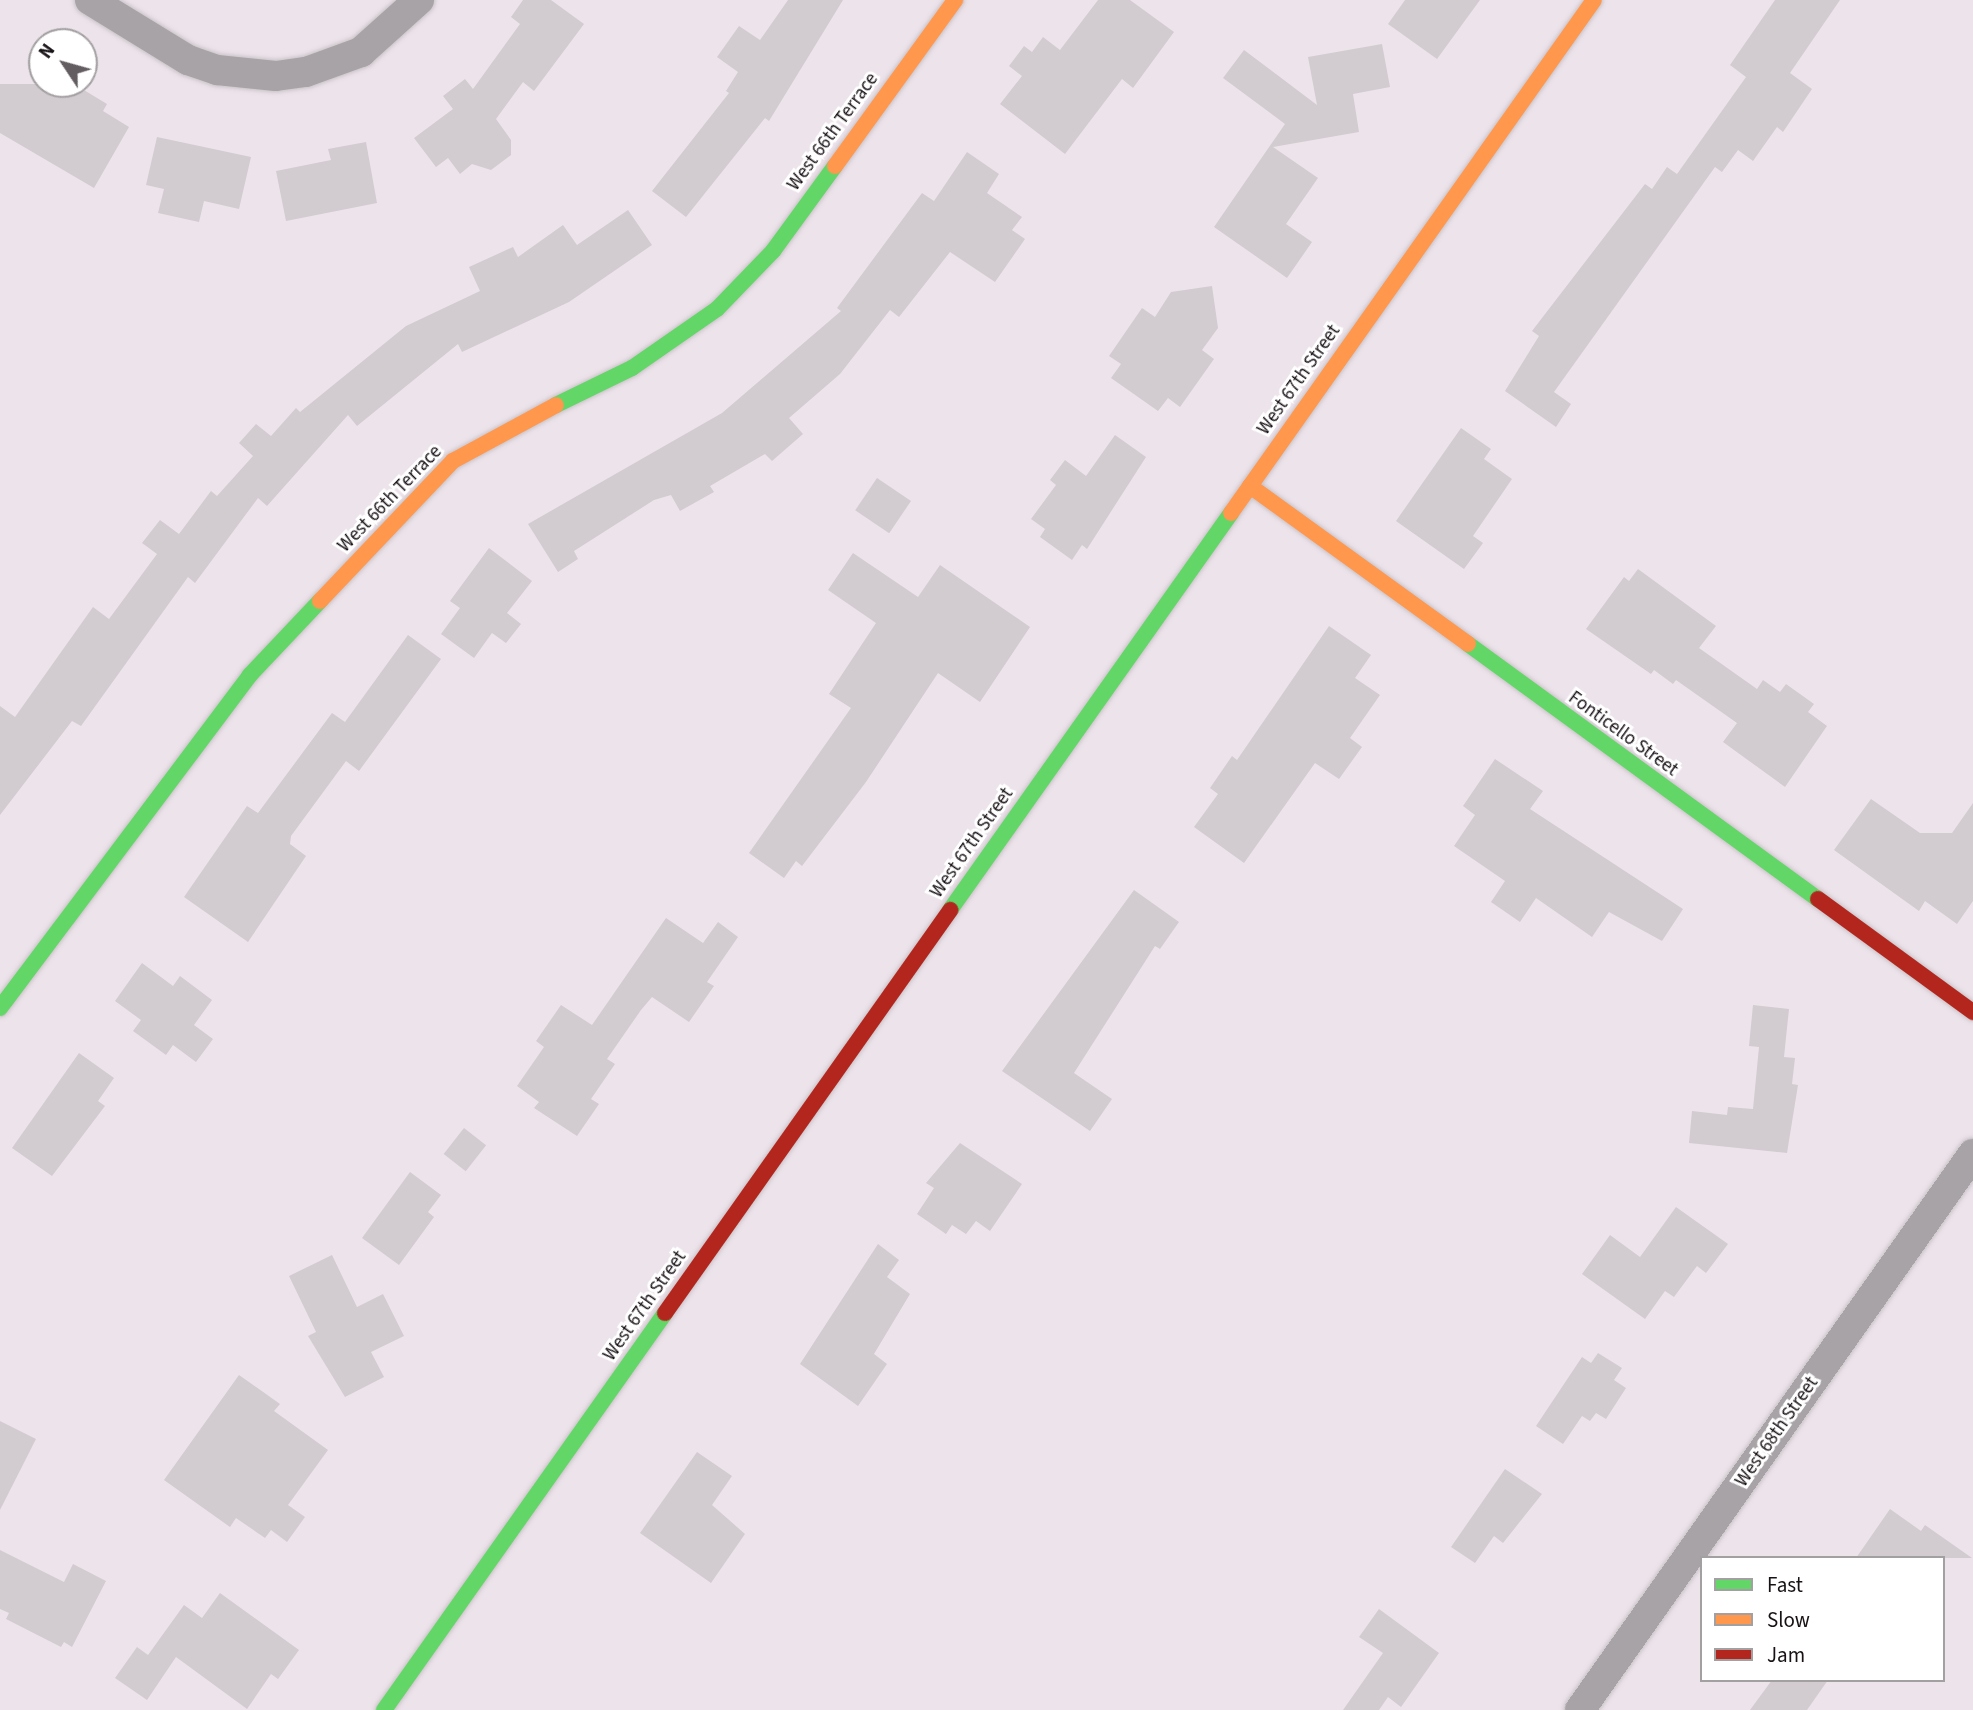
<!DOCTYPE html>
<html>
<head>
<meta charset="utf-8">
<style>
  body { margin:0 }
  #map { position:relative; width:1973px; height:1710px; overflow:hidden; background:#ede4eb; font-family:"Source Sans 3",sans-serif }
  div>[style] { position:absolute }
  .building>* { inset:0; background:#d2cbd0; transform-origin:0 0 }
  .roads { filter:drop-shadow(0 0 2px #cac3c8) drop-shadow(0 0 2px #cac3c8) }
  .street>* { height:30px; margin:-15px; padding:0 15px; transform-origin:15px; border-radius:15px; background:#a8a3a7 }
  .fast>* { height:16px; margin:-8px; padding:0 8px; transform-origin:8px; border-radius:8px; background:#63d668 }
  .slow>* { height:16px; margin:-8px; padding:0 8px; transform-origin:8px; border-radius:8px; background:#ff974d }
  .jam>* { height:16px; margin:-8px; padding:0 8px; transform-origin:8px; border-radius:8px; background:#b3261e }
  span { translate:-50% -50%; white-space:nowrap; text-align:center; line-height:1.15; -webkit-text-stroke:6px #fff; paint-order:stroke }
  .street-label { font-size:19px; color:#181216 }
  .legend { position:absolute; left:1700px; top:1556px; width:245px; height:126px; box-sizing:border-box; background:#fff; border:2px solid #a3a0a2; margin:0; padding:9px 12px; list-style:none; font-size:21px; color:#181216 }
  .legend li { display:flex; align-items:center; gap:14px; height:35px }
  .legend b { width:35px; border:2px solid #a3a0a2 }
  .north { position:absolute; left:28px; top:28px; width:70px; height:70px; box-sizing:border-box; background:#fff; border:2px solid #a3a0a2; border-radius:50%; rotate:306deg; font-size:19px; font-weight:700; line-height:28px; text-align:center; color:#181216 }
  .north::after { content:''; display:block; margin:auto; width:24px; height:32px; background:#635c61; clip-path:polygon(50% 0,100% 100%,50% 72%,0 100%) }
</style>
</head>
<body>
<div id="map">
  <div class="building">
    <div style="clip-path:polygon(523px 0,551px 0,584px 24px,534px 91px,523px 82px,496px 119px,511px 140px,511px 155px,491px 170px,472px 164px,460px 174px,448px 158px,436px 167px,414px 138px,453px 109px,443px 96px,465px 79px,473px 89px,520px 24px,511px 17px)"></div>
    <div style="clip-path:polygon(788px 0,843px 0,769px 121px,765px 118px,686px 217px,652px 191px,729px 93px,726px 91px,738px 72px,717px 57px,739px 26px,760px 40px)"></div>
    <div style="clip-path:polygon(1098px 0,1130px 0,1174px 32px,1133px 88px,1122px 79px,1065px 154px,1000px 104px,1022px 76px,1009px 66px,1024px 46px,1032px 52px,1043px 37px,1060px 50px)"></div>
    <div style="clip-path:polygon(1405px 0,1480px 0,1437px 59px,1388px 24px)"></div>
    <div style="clip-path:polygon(1775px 0,1840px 0,1790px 73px,1812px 89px,1783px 132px,1777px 127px,1753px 161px,1738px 150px,1722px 172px,1715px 167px,1554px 392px,1571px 404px,1556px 427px,1505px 391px,1539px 336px,1532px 331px,1645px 184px,1652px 189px,1667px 167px,1677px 174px,1746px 77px,1730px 65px)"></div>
    <div style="clip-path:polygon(1382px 44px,1390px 87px,1353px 94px,1359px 132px,1273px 147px,1318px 178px,1286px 224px,1312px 242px,1287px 278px,1214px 227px,1285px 124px,1223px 78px,1244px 50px,1317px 105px,1308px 57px)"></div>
    <div style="clip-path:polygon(0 84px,74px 84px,107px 104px,103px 111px,129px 127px,94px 188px,0 133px)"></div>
    <div style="clip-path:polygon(157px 137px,251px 157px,239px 209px,204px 201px,199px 222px,158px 213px,164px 189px,146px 185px)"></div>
    <div style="clip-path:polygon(366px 142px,377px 203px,286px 221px,276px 171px,331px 160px,328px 149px)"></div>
    <div style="clip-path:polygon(967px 152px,999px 174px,987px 193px,1022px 217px,1012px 230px,1025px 239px,995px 282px,950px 252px,899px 317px,890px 310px,840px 374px,789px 418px,803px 434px,772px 461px,765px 454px,710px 486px,714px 492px,680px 511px,671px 495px,654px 500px,574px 551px,578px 559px,558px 572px,528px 524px,722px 413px,841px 311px,837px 308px,922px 193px,934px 201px)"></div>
    <div style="clip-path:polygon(628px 210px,652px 245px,569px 302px,462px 352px,458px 344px,357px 426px,348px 415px,267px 506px,258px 498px,195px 583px,188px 577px,81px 726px,72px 721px,0 815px,0 706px,15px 717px,93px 607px,109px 619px,157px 554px,142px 543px,160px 520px,179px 534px,211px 491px,217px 496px,253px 456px,239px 443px,256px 424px,271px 436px,296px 408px,300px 412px,406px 326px,480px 291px,469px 267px,513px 247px,518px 257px,563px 225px,577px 245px)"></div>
    <div style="clip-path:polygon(1212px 286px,1218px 328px,1202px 350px,1214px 359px,1180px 407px,1168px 398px,1158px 411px,1111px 378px,1121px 364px,1109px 356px,1142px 308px,1155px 317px,1171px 292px)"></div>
    <div style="clip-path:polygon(1461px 428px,1491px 449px,1484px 459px,1512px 479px,1473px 536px,1483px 543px,1464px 569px,1396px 521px)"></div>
    <div style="clip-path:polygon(1115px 435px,1146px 457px,1087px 549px,1082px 545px,1072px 560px,1040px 537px,1045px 529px,1031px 519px,1056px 485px,1050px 480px,1065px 460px,1086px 476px)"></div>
    <div style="left:877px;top:478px;width:41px;height:39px;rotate:34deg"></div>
    <div style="clip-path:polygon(489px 548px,532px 581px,507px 613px,521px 624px,506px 643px,492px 633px,474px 658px,441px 634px,460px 608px,450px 601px)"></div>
    <div style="clip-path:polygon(853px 553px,918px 597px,940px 565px,1030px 627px,980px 702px,938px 673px,866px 782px,802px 866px,796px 861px,784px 878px,749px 853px,851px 708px,829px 694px,876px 623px,828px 590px)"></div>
    <div style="clip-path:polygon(1638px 569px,1716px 626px,1699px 648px,1757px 689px,1763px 680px,1780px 692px,1786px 684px,1814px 704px,1808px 712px,1827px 726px,1785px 787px,1723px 742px,1737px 723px,1676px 680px,1673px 684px,1654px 670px,1651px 674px,1586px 629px,1624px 577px,1629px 581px)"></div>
    <div style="clip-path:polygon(1329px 626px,1371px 655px,1355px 678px,1380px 695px,1350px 738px,1362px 747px,1339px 779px,1315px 763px,1244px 863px,1194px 827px,1218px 794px,1210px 788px,1232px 756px,1237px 760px)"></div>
    <div style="clip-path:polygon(408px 635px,441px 659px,359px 771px,346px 761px,291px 836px,290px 844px,306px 856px,248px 942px,184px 897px,247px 806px,258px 813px,332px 713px,345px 722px)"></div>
    <div style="clip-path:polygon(1495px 759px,1543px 791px,1530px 809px,1683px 909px,1662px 941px,1609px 912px,1592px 937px,1536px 898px,1520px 922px,1491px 902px,1505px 881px,1454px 846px,1475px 815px,1463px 806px)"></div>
    <div style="clip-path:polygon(1871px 799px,1920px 833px,1952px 833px,1973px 803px,1973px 901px,1957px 924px,1925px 901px,1919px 911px,1834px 850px)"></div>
    <div style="clip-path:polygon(1134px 890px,1179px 922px,1160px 949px,1155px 946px,1074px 1073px,1112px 1099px,1090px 1131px,1002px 1071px)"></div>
    <div style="clip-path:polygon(666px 918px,703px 943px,718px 922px,738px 937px,707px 982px,714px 986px,689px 1022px,652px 997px,641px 1010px,607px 1059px,615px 1064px,591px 1099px,599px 1104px,577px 1136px,534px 1108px,539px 1102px,517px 1086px,544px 1047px,536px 1041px,561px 1005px,592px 1025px)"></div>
    <div style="clip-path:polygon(142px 963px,173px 986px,180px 976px,212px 1000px,194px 1025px,213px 1039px,196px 1062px,173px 1045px,166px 1055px,133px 1031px,141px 1020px,115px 1001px)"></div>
    <div style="clip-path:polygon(1753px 1005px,1789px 1009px,1784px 1057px,1795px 1058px,1792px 1084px,1798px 1085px,1787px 1153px,1689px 1143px,1692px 1111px,1727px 1115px,1728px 1107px,1753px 1109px,1759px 1047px,1749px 1046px)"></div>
    <div style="clip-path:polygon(79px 1053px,114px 1078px,98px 1101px,105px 1106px,52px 1176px,12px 1148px)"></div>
    <div style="left:464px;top:1128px;width:28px;height:33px;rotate:38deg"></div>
    <div style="clip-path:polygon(960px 1143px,1022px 1184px,990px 1231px,976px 1221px,966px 1234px,952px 1225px,946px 1234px,917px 1214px,934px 1188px,926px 1183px)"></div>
    <div style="clip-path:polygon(410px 1172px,441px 1195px,428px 1212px,434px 1217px,399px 1265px,362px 1238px)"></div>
    <div style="clip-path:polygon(1676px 1207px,1728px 1244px,1706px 1273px,1697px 1266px,1674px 1297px,1665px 1291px,1645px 1319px,1582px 1274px,1610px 1235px,1640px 1257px)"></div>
    <div style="clip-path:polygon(878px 1244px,899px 1260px,887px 1277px,910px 1294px,874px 1354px,887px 1364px,858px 1406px,800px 1364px)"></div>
    <div style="clip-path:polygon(332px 1255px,357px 1307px,383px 1294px,404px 1336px,371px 1352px,384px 1377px,345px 1397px,308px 1336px,316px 1332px,289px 1276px)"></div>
    <div style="clip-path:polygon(1598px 1353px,1622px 1368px,1614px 1380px,1626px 1388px,1606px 1419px,1596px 1413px,1590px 1421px,1582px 1416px,1563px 1444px,1536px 1426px,1582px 1357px,1591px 1363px)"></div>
    <div style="clip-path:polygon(239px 1375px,280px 1404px,274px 1411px,328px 1450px,288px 1505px,305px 1517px,287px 1542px,271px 1530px,265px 1538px,236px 1518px,230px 1527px,164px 1480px)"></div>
    <div style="clip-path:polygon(0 1421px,36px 1439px,0 1510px)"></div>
    <div style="clip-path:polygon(697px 1452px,732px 1476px,712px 1505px,745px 1534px,711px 1583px,640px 1533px)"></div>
    <div style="clip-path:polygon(1505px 1469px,1542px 1494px,1503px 1543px,1494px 1536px,1475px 1563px,1451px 1547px)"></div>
    <div style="clip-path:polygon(1890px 1509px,1921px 1531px,1925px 1525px,1972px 1558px,1856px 1558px)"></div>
    <div style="clip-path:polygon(0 1550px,64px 1582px,73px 1564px,106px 1581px,72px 1647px,64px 1642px,61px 1647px,6px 1619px,9px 1613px,0 1609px)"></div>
    <div style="clip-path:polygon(220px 1593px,299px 1650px,278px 1679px,271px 1674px,247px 1709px,176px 1657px,147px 1700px,115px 1678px,137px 1647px,148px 1655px,184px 1605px,202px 1618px)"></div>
    <div style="clip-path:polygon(1379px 1609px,1439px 1653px,1401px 1707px,1388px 1697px,1379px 1710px,1343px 1710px,1383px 1653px,1359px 1637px)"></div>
    <div style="clip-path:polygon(1772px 1680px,1828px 1680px,1807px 1710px,1750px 1710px)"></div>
  </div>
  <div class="roads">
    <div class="street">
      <div style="left:90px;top:0;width:115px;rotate:31.5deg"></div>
      <div style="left:188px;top:60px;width:31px;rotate:19deg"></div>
      <div style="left:217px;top:70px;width:59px;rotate:5.8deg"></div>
      <div style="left:276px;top:76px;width:30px;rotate:-8deg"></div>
      <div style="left:306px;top:72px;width:59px;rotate:-20deg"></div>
      <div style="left:361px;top:52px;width:78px;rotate:-41.9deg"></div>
      <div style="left:1580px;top:1710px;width:681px;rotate:-54.75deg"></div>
    </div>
    <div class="fast">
      <div style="left:556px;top:405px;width:85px;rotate:-26deg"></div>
      <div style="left:632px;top:368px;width:103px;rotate:-34.8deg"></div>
      <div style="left:717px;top:309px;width:81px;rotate:-46deg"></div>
      <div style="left:773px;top:251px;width:105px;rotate:-53.9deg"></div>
      <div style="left:1468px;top:644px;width:433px;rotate:36.1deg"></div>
      <div style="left:950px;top:910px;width:486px;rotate:-54.7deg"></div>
      <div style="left:0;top:1008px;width:416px;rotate:-53.1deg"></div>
      <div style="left:250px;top:675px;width:102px;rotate:-46.6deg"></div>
      <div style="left:384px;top:1710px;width:486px;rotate:-54.7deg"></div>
    </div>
    <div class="slow">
      <div style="left:835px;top:166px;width:205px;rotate:-54.1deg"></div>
      <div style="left:1250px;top:486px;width:269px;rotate:35.9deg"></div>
      <div style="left:1231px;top:513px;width:628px;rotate:-54.72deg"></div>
      <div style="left:320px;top:601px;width:193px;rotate:-46.5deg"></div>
      <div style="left:453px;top:461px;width:117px;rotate:-28.5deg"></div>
    </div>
    <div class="jam">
      <div style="left:1818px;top:899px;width:192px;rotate:36.1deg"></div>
      <div style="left:665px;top:1313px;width:494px;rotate:-54.7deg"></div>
    </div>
  </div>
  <div class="street-label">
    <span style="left:833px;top:132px;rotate:-54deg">West 66th Terrace</span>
    <span style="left:1299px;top:380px;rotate:-55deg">West 67th Street</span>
    <span style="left:390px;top:499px;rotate:-46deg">West 66th Terrace</span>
    <span style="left:1623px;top:734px;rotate:36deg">Fonticello Street</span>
    <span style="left:972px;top:843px;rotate:-55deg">West 67th Street</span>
    <span style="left:645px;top:1306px;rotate:-55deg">West 67th Street</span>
    <span style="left:1777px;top:1432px;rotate:-55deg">West 68th Street</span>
  </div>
  <ul class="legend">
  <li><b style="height:9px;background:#63d668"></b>Fast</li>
  <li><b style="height:9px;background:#ff974d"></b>Slow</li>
  <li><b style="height:9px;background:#b3261e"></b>Jam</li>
  </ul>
  <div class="north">N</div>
</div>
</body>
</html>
